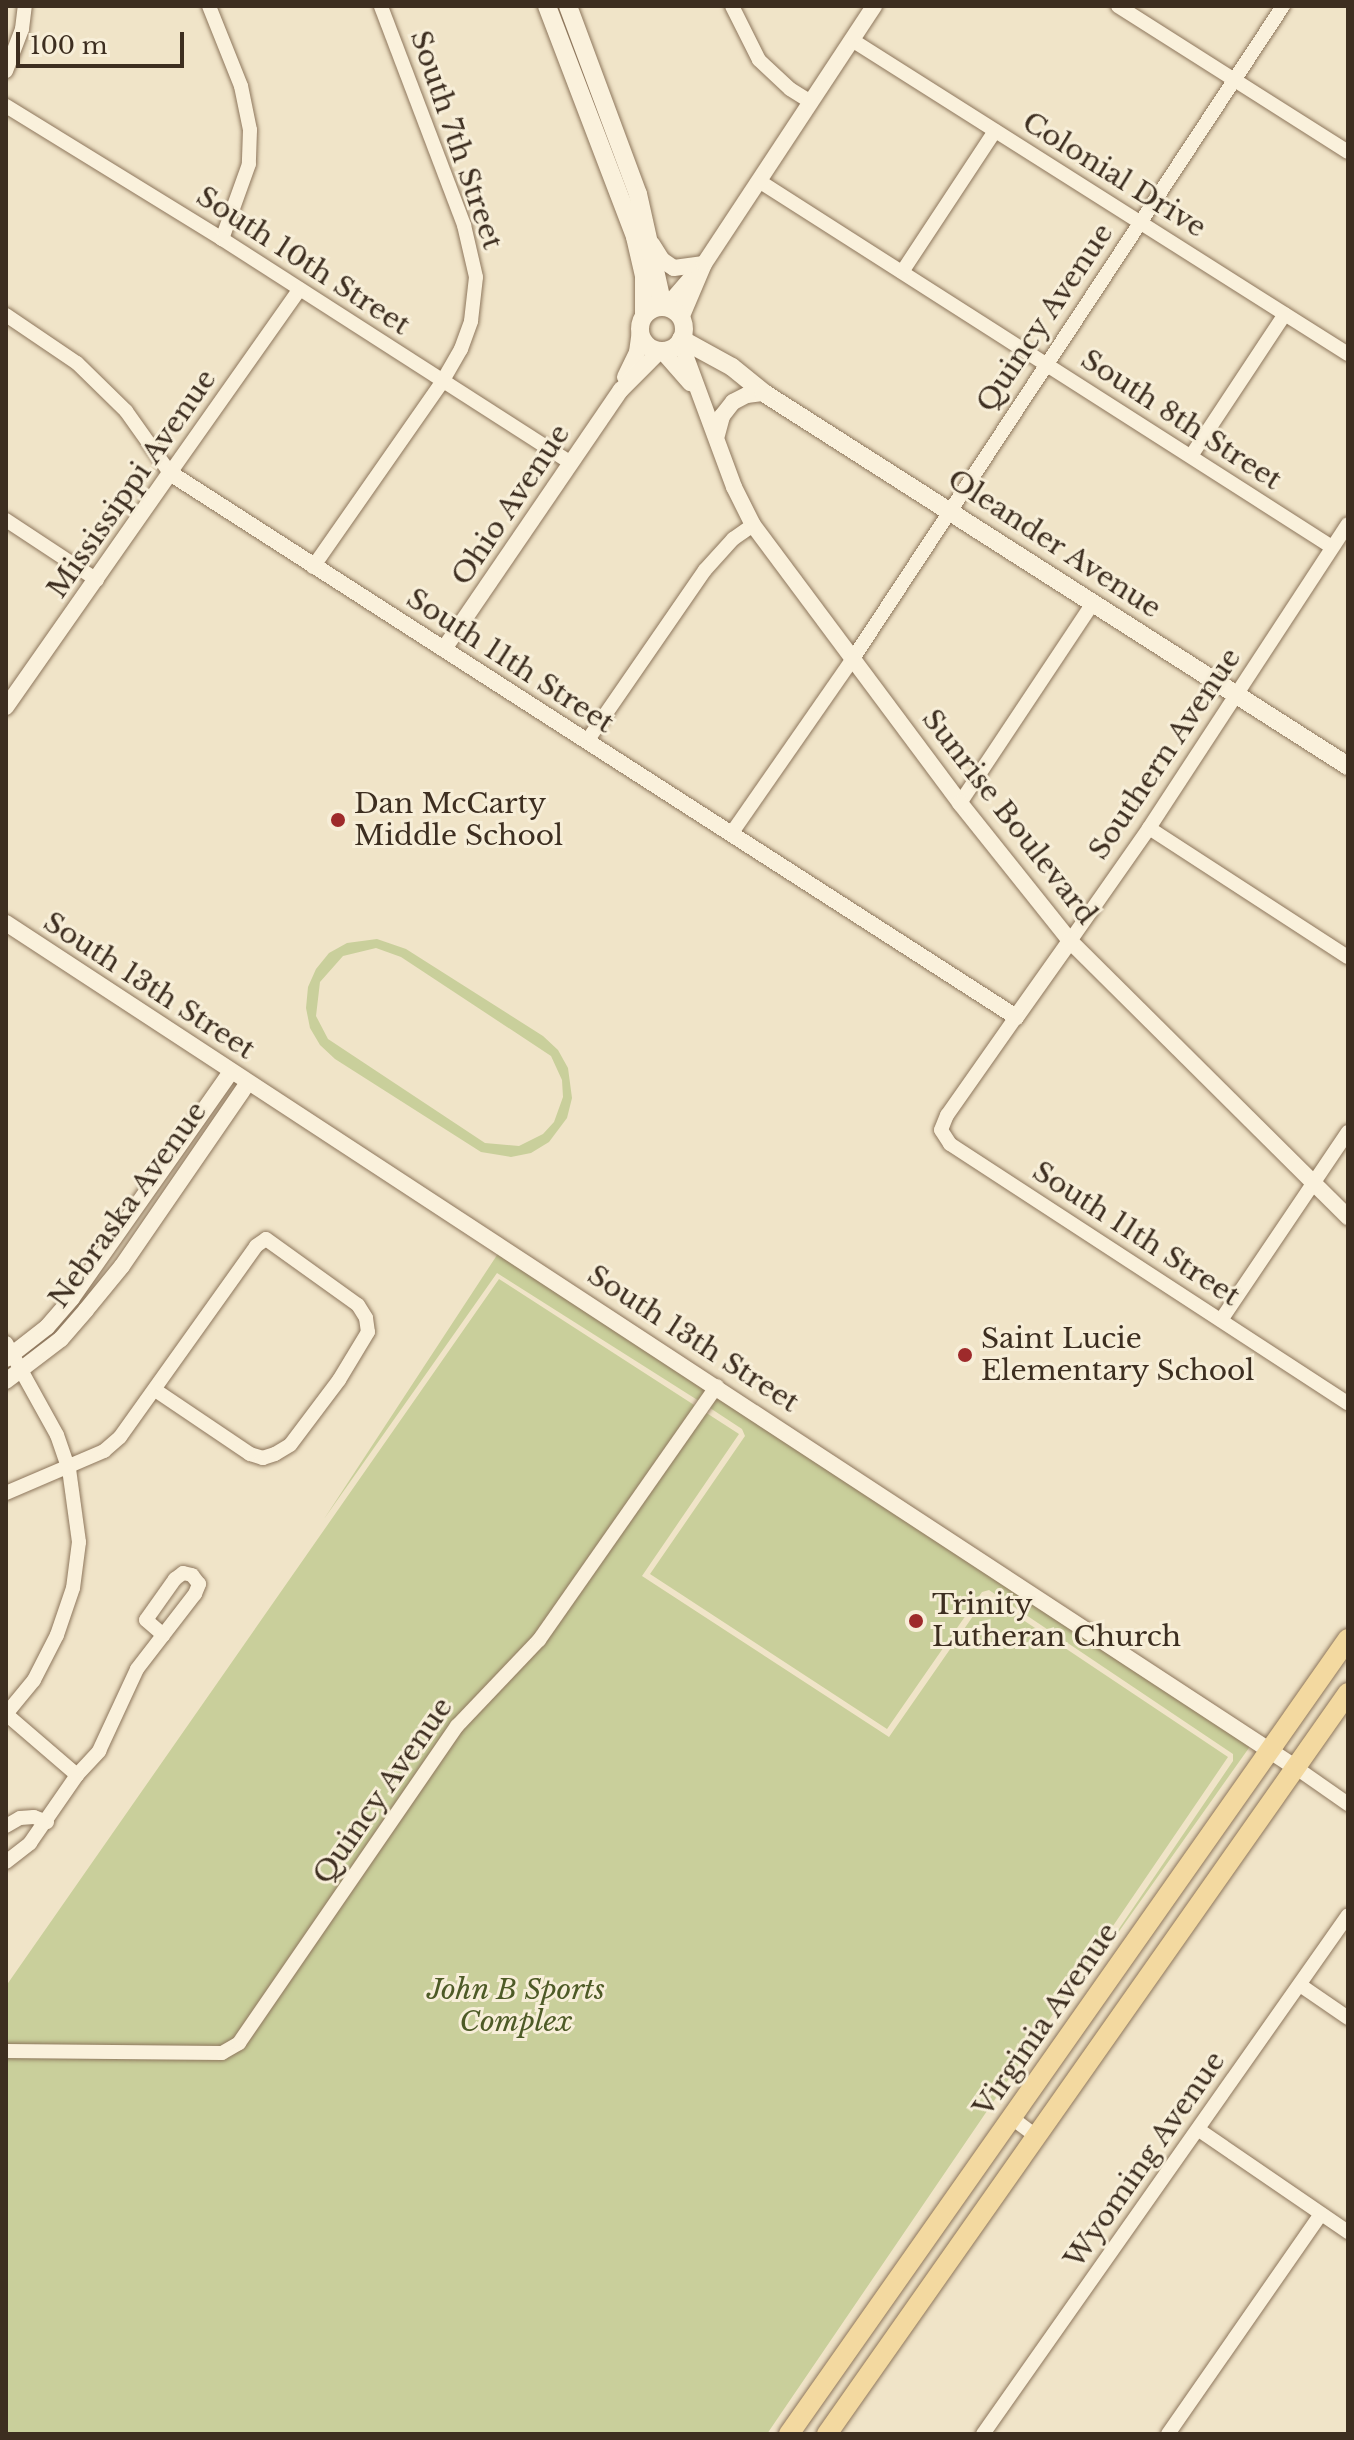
<!DOCTYPE html>
<html>
<head>
<meta charset="utf-8">
<style>
  body { margin:0 }
  #map { position:relative; width:1354px; height:2440px; overflow:hidden; background:#f0e4c8; font-family:"Libre Baskerville",serif }
  div>[style] { position:absolute }
  .green>* { inset:0; background:#c9cf9b }
  .roads { filter:drop-shadow(0 0 2px #8d765c) drop-shadow(0 0 2px #8d765c) }
  .minor>* { height:14px; margin:-7px; padding:0 7px; transform-origin:7px; border-radius:7px; background:#faf1dc }
  .tertiary>* { height:16px; margin:-8px; padding:0 8px; transform-origin:8px; border-radius:8px; background:#faf1dc }
  .secondary>* { height:18px; margin:-9px; padding:0 9px; transform-origin:9px; border-radius:9px; background:#faf1dc }
  .secondary>.ring { margin:-9px; padding:0; box-sizing:content-box; background:none; border:18px solid #faf1dc; border-radius:50% }
  .primary>* { height:20px; margin:-10px; padding:0 10px; transform-origin:10px; border-radius:10px; background:#f3d9a0 }
  .dots>* { width:22px; height:22px; translate:-50% -50%; box-sizing:border-box; border:4px solid #f7eed8; border-radius:50% }
  span { translate:-50% -50%; white-space:nowrap; text-align:center; line-height:1.15; -webkit-text-stroke:6px #f7eed8; paint-order:stroke }
  .street-label { font-size:28px; color:#3d2e20 }
  .poi-label { font-size:28px; color:#3d2e20 }
  .left { translate:0 -50%; text-align:left }
  .park-label { font-size:28px; color:#4d5a26; font-style:italic }
  .frame { position:absolute; inset:0; border:8px solid #3d2e20; pointer-events:none }
  .scale { position:absolute; left:16px; top:32px; width:168px; height:36px; box-sizing:border-box; border:4px solid #3d2e20; border-top:0; padding-left:10px; font-size:24px; line-height:28px; white-space:nowrap; color:#3d2e20; -webkit-text-stroke:6px #f7eed8; paint-order:stroke }
</style>
</head>
<body>
<div id="map">
  <div class="green">
    <div style="clip-path:polygon(evenodd,377px 939px,406px 949px,543px 1036px,558px 1050px,568px 1068px,572px 1098px,567px 1118px,549px 1142px,531px 1153px,511px 1157px,481px 1152px,335px 1059px,320px 1045px,310px 1028px,306px 1008px,308px 987px,316px 969px,329px 953px,347px 943px,377px 939px,376px 948px,401px 957px,551px 1056px,562px 1080px,563px 1097px,554px 1122px,543px 1134px,519px 1146px,485px 1143px,328px 1039px,316px 1016px,320px 982px,343px 956px,376px 948px)"></div>
    <div style="clip-path:polygon(499px 1252px,708px 1387px,699px 1401px,497px 1273px,324px 1519px)"></div>
    <div style="clip-path:polygon(499px 1279px,739px 1434px,642px 1576px,889px 1737px,987px 1596px,1228px 1757px,767px 2434px,6px 2434px,6px 1986px)"></div>
    <div style="clip-path:polygon(719px 1394px,1251px 1745px,1074px 1995px,1233px 1761px,1233px 1754px,989px 1590px,982px 1592px,887px 1729px,650px 1574px,745px 1436px,742px 1429px,710px 1408px)"></div>
  </div>
  <div class="roads">
    <div class="minor">
      <div style="left:209px;top:6px;width:86px;rotate:68.2deg"></div>
      <div style="left:241px;top:86px;width:45px;rotate:78.4deg"></div>
      <div style="left:250px;top:130px;width:34px;rotate:92deg"></div>
      <div style="left:249px;top:164px;width:80px;rotate:109.8deg"></div>
      <div style="left:732px;top:6px;width:60px;rotate:63.4deg"></div>
      <div style="left:759px;top:60px;width:42px;rotate:43.1deg"></div>
      <div style="left:790px;top:89px;width:25px;rotate:32deg"></div>
      <div style="left:1118px;top:6px;width:272px;rotate:32.4deg"></div>
      <div style="left:852px;top:40px;width:587px;rotate:32.34deg"></div>
      <div style="left:6px;top:71px;width:45px;rotate:-69.1deg"></div>
      <div style="left:22px;top:29px;width:23px;rotate:-83deg"></div>
      <div style="left:6px;top:106px;width:254px;rotate:31.6deg"></div>
      <div style="left:222px;top:239px;width:415px;rotate:32.7deg"></div>
      <div style="left:759px;top:181px;width:680px;rotate:32.57deg"></div>
      <div style="left:902px;top:272px;width:169px;rotate:-56.6deg"></div>
      <div style="left:6px;top:315px;width:86px;rotate:34.1deg"></div>
      <div style="left:77px;top:363px;width:69px;rotate:44.4deg"></div>
      <div style="left:126px;top:411px;width:76px;rotate:54.6deg"></div>
      <div style="left:170px;top:473px;width:225px;rotate:-54.8deg"></div>
      <div style="left:1191px;top:456px;width:170px;rotate:-56.5deg"></div>
      <div style="left:6px;top:520px;width:109px;rotate:33.4deg"></div>
      <div style="left:313px;top:567px;width:226px;rotate:-55.1deg"></div>
      <div style="left:442px;top:382px;width:38px;rotate:-60deg"></div>
      <div style="left:461px;top:349px;width:30px;rotate:-70deg"></div>
      <div style="left:471px;top:321px;width:44px;rotate:-83.5deg"></div>
      <div style="left:476px;top:277px;width:53px;rotate:-103deg"></div>
      <div style="left:464px;top:225px;width:234px;rotate:-110.8deg"></div>
      <div style="left:587px;top:741px;width:208px;rotate:-55.4deg"></div>
      <div style="left:705px;top:570px;width:42px;rotate:-47.9deg"></div>
      <div style="left:733px;top:539px;width:24px;rotate:-35deg"></div>
      <div style="left:960px;top:803px;width:240px;rotate:-56.4deg"></div>
      <div style="left:1149px;top:828px;width:237px;rotate:33deg"></div>
      <div style="left:731px;top:834px;width:212px;rotate:-55.2deg"></div>
      <div style="left:852px;top:660px;width:783px;rotate:-56.61deg"></div>
      <div style="left:1070px;top:941px;width:138px;rotate:-55deg"></div>
      <div style="left:1149px;top:828px;width:363px;rotate:-56.8deg"></div>
      <div style="left:1016px;top:1017px;width:120px;rotate:125.1deg"></div>
      <div style="left:947px;top:1115px;width:16px;rotate:112deg"></div>
      <div style="left:941px;top:1130px;width:17px;rotate:57deg"></div>
      <div style="left:950px;top:1144px;width:475px;rotate:33.1deg"></div>
      <div style="left:1221px;top:1320px;width:227px;rotate:-56deg"></div>
      <div style="left:6px;top:1343px;width:105px;rotate:61deg"></div>
      <div style="left:57px;top:1435px;width:36px;rotate:71deg"></div>
      <div style="left:69px;top:1469px;width:74px;rotate:82.2deg"></div>
      <div style="left:79px;top:1542px;width:46px;rotate:97.4deg"></div>
      <div style="left:73px;top:1588px;width:50px;rotate:108.8deg"></div>
      <div style="left:57px;top:1635px;width:51px;rotate:117.1deg"></div>
      <div style="left:34px;top:1680px;width:44px;rotate:129.5deg"></div>
      <div style="left:6px;top:1714px;width:94px;rotate:40.7deg"></div>
      <div style="left:6px;top:1493px;width:107px;rotate:-23.2deg"></div>
      <div style="left:104px;top:1451px;width:21px;rotate:-41deg"></div>
      <div style="left:120px;top:1437px;width:234px;rotate:-54.5deg"></div>
      <div style="left:256px;top:1246px;width:12px;rotate:-35deg"></div>
      <div style="left:266px;top:1239px;width:113px;rotate:35.7deg"></div>
      <div style="left:358px;top:1305px;width:15px;rotate:58deg"></div>
      <div style="left:366px;top:1318px;width:14px;rotate:82deg"></div>
      <div style="left:368px;top:1332px;width:56px;rotate:121.1deg"></div>
      <div style="left:339px;top:1380px;width:81px;rotate:127deg"></div>
      <div style="left:290px;top:1445px;width:17px;rotate:149deg"></div>
      <div style="left:275px;top:1454px;width:13px;rotate:162deg"></div>
      <div style="left:263px;top:1458px;width:14px;rotate:-163deg"></div>
      <div style="left:250px;top:1454px;width:115px;rotate:-146deg"></div>
      <div style="left:1295px;top:1767px;width:65px;rotate:34.9deg"></div>
      <div style="left:6px;top:1826px;width:16px;rotate:-30deg"></div>
      <div style="left:20px;top:1818px;width:14px;rotate:-4deg"></div>
      <div style="left:34px;top:1817px;width:14px;rotate:21deg"></div>
      <div style="left:6px;top:1862px;width:31px;rotate:-38deg"></div>
      <div style="left:30px;top:1843px;width:83px;rotate:-55.3deg"></div>
      <div style="left:77px;top:1775px;width:33px;rotate:-47deg"></div>
      <div style="left:99px;top:1751px;width:90px;rotate:-65.1deg"></div>
      <div style="left:137px;top:1669px;width:95px;rotate:-52.3deg"></div>
      <div style="left:195px;top:1594px;width:11px;rotate:-68deg"></div>
      <div style="left:199px;top:1584px;width:11px;rotate:-128deg"></div>
      <div style="left:192px;top:1575px;width:9px;rotate:-167deg"></div>
      <div style="left:183px;top:1573px;width:10px;rotate:143deg"></div>
      <div style="left:175px;top:1579px;width:50px;rotate:125.3deg"></div>
      <div style="left:146px;top:1620px;width:23px;rotate:41deg"></div>
      <div style="left:1300px;top:1985px;width:58px;rotate:34.5deg"></div>
      <div style="left:6px;top:2051px;width:216px;rotate:0.5deg"></div>
      <div style="left:222px;top:2053px;width:20px;rotate:-30deg"></div>
      <div style="left:239px;top:2043px;width:385px;rotate:-55.5deg"></div>
      <div style="left:457px;top:1726px;width:119px;rotate:-46.4deg"></div>
      <div style="left:539px;top:1640px;width:310px;rotate:-55deg"></div>
      <div style="left:1012px;top:2118px;width:30px;rotate:37deg"></div>
      <div style="left:1199px;top:2130px;width:181px;rotate:34.4deg"></div>
      <div style="left:983px;top:2434px;width:634px;rotate:-54.88deg"></div>
      <div style="left:1168px;top:2434px;width:268px;rotate:-55.2deg"></div>
    </div>
    <div class="tertiary">
      <div style="left:652px;top:244px;width:19px;rotate:58deg"></div>
      <div style="left:662px;top:260px;width:14px;rotate:34deg"></div>
      <div style="left:674px;top:268px;width:30px;rotate:-8deg"></div>
      <div style="left:666px;top:307px;width:48px;rotate:-49.3deg"></div>
      <div style="left:681px;top:318px;width:59px;rotate:-66.9deg"></div>
      <div style="left:704px;top:264px;width:309px;rotate:-56.6deg"></div>
      <div style="left:680px;top:341px;width:156px;rotate:69.7deg"></div>
      <div style="left:734px;top:487px;width:42px;rotate:63.4deg"></div>
      <div style="left:753px;top:525px;width:347px;rotate:53.3deg"></div>
      <div style="left:960px;top:803px;width:176px;rotate:51.4deg"></div>
      <div style="left:1070px;top:941px;width:392px;rotate:44.8deg"></div>
      <div style="left:662px;top:351px;width:43px;rotate:48.8deg"></div>
      <div style="left:625px;top:377px;width:28px;rotate:-64deg"></div>
      <div style="left:637px;top:352px;width:21px;rotate:-82deg"></div>
      <div style="left:717px;top:435px;width:20px;rotate:-75deg"></div>
      <div style="left:722px;top:416px;width:18px;rotate:-52deg"></div>
      <div style="left:733px;top:402px;width:16px;rotate:-27deg"></div>
      <div style="left:747px;top:395px;width:17px;rotate:-7deg"></div>
      <div style="left:444px;top:649px;width:314px;rotate:-55.7deg"></div>
      <div style="left:621px;top:390px;width:55px;rotate:-45deg"></div>
      <div style="left:6px;top:707px;width:286px;rotate:-55deg"></div>
      <div style="left:170px;top:473px;width:1006px;rotate:32.74deg"></div>
      <div style="left:1016px;top:1017px;width:93px;rotate:-54.6deg"></div>
      <div style="left:6px;top:923px;width:1541px;rotate:33.22deg"></div>
      <div style="left:6px;top:1359px;width:52px;rotate:-38deg"></div>
      <div style="left:47px;top:1327px;width:38px;rotate:-49deg"></div>
      <div style="left:72px;top:1298px;width:276px;rotate:-54.9deg"></div>
      <div style="left:6px;top:1381px;width:69px;rotate:-37.4deg"></div>
      <div style="left:61px;top:1339px;width:38px;rotate:-49deg"></div>
      <div style="left:86px;top:1310px;width:57px;rotate:-50.7deg"></div>
      <div style="left:122px;top:1266px;width:222px;rotate:-55.5deg"></div>
    </div>
    <div class="secondary">
      <div style="left:547px;top:6px;width:247px;rotate:69.1deg"></div>
      <div style="left:635px;top:237px;width:39px;rotate:77deg"></div>
      <div style="left:644px;top:275px;width:40px;rotate:90deg"></div>
      <div style="left:568px;top:6px;width:201px;rotate:69.6deg"></div>
      <div style="left:638px;top:194px;width:115px;rotate:77.4deg"></div>
      <div class="ring" style="left:640px;top:307px;width:26px;height:26px"></div>
      <div style="left:681px;top:339px;width:58px;rotate:28.8deg"></div>
      <div style="left:732px;top:367px;width:41px;rotate:39.1deg"></div>
      <div style="left:764px;top:393px;width:693px;rotate:32.57deg"></div>
    </div>
    <div class="primary">
      <div style="left:789px;top:2434px;width:972px;rotate:-54.89deg"></div>
      <div style="left:827px;top:2434px;width:906px;rotate:-54.89deg"></div>
    </div>
  </div>
  <div class="dots">
    <div style="left:338px;top:820px;background:#9e2a2b"></div>
    <div style="left:965px;top:1355px;background:#9e2a2b"></div>
    <div style="left:916px;top:1621px;background:#9e2a2b"></div>
  </div>
  <div class="street-label">
    <span style="left:456px;top:140px;rotate:71deg">South 7th Street</span>
    <span style="left:1114px;top:175px;rotate:32deg">Colonial Drive</span>
    <span style="left:303px;top:261px;rotate:33deg">South 10th Street</span>
    <span style="left:1045px;top:318px;rotate:-56deg">Quincy Avenue</span>
    <span style="left:1181px;top:420px;rotate:33deg">South 8th Street</span>
    <span style="left:132px;top:484px;rotate:-55deg">Mississippi Avenue</span>
    <span style="left:511px;top:505px;rotate:-56deg">Ohio Avenue</span>
    <span style="left:1054px;top:544px;rotate:33deg">Oleander Avenue</span>
    <span style="left:510px;top:661px;rotate:33deg">South 11th Street</span>
    <span style="left:1165px;top:754px;rotate:-56deg">Southern Avenue</span>
    <span style="left:1009px;top:817px;rotate:52deg">Sunrise Boulevard</span>
    <span style="left:149px;top:986px;rotate:33deg">South 13th Street</span>
    <span style="left:128px;top:1205px;rotate:-54deg">Nebraska Avenue</span>
    <span style="left:1136px;top:1234px;rotate:33deg">South 11th Street</span>
    <span style="left:693px;top:1339px;rotate:33deg">South 13th Street</span>
    <span style="left:383px;top:1791px;rotate:-55deg">Quincy Avenue</span>
    <span style="left:1046px;top:2020px;rotate:-55deg">Virginia Avenue</span>
    <span style="left:1145px;top:2160px;rotate:-55deg">Wyoming Avenue</span>
  </div>
  <div class="poi-label">
    <span class="left" style="left:354px;top:820px">Dan McCarty<br>Middle School</span>
    <span class="left" style="left:981px;top:1355px">Saint Lucie<br>Elementary School</span>
    <span class="left" style="left:932px;top:1621px">Trinity<br>Lutheran Church</span>
  </div>
  <div class="park-label">
    <span style="left:516px;top:2006px">John B Sports<br>Complex</span>
  </div>
  <div class="frame"></div>
  <div class="scale">100 m</div>
</div>
</body>
</html>
